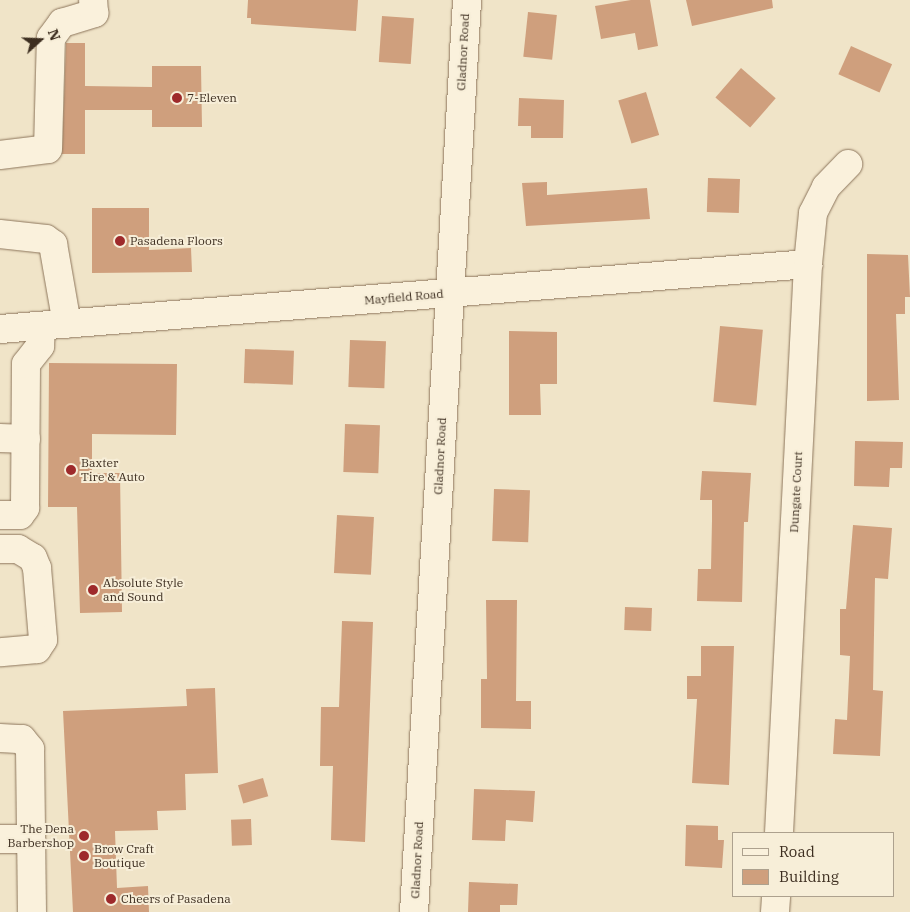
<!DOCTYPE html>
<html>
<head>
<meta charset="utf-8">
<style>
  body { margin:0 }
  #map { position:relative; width:910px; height:912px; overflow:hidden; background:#f0e4c8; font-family:"IBM Plex Serif",serif }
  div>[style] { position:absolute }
  .building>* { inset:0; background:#cf9f7d; transform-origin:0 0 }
  .roads { filter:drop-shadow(0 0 1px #8d765c) drop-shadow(0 0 1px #8d765c) }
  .minor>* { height:28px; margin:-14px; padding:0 14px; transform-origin:14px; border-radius:14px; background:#faf1dc }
  .dots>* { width:14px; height:14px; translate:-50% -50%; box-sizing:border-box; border:2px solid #f7eed8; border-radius:50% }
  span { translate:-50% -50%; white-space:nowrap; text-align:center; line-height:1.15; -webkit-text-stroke:4px #f7eed8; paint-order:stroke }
  .street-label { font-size:12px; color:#3d2e20 }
  .poi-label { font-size:12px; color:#3d2e20 }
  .left { translate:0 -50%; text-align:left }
  .right { translate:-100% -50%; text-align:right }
  .legend { position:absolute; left:732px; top:832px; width:162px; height:65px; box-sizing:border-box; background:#f7eed8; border:1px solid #ada18e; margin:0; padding:6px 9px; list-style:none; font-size:15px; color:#3d2e20 }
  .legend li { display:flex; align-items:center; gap:10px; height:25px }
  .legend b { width:25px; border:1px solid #ada18e }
  .north { position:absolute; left:15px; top:15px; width:50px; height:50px; -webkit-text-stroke:4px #f7eed8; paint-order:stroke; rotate:70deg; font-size:14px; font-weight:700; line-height:20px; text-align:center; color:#3d2e20 }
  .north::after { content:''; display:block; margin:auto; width:18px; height:22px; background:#3d2e20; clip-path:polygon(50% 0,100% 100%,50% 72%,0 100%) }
</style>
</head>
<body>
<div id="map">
  <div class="building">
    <div style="clip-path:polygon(248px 0,358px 0,356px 31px,251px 24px,251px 18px,247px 18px)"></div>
    <div style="clip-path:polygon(631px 0,650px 0,658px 46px,638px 50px,635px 33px,601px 39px,595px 6px)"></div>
    <div style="clip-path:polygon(686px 0,772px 0,773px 8px,692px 26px)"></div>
    <div style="left:528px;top:12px;width:29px;height:45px;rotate:6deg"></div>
    <div style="left:382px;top:16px;width:32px;height:46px;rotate:4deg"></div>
    <div style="clip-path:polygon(66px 43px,85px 43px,85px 86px,152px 87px,152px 66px,201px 66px,202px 127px,152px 127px,152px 110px,85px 110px,85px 154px,62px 154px)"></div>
    <div style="left:851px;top:46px;width:45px;height:31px;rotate:24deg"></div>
    <div style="left:741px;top:68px;width:46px;height:39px;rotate:41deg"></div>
    <div style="left:646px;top:92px;width:45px;height:29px;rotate:73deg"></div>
    <div style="clip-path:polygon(519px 98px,564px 100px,563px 138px,531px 138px,531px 126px,518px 126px)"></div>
    <div style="left:708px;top:178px;width:32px;height:34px;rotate:2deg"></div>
    <div style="clip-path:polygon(547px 182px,547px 195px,647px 188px,650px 219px,526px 226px,522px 183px)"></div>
    <div style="clip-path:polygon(92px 208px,149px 208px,149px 250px,191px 248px,192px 272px,92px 273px)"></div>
    <div style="clip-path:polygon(867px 254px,908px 255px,910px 297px,905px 297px,905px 314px,896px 314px,899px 400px,867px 401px)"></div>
    <div style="left:720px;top:326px;width:43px;height:76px;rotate:5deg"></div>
    <div style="clip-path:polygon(509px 331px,557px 332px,557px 384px,540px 384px,541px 415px,509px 415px)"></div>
    <div style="left:350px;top:340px;width:36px;height:47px;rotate:2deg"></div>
    <div style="left:245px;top:349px;width:49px;height:34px;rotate:2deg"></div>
    <div style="clip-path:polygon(49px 363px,177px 364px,176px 435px,92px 434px,92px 473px,120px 473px,122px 612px,80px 613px,77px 507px,48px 507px)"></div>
    <div style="left:345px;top:424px;width:35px;height:48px;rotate:2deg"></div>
    <div style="clip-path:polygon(855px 441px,903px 442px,902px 468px,890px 468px,889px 487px,854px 486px)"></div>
    <div style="clip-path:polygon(702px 471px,751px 473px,748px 522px,744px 522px,742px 602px,697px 601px,698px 569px,711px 569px,712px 520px,712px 500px,700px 500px)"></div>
    <div style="left:494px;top:489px;width:36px;height:52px;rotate:2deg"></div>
    <div style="left:337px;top:515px;width:37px;height:58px;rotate:3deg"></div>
    <div style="clip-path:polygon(853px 525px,892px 528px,888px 579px,875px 578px,873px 690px,883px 691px,880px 756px,833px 754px,835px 719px,847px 720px,850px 656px,840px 655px,840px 609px,846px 609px)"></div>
    <div style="clip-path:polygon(486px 600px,517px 600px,516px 701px,531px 701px,531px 729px,481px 728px,481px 679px,487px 679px)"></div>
    <div style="left:625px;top:607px;width:27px;height:23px;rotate:2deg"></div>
    <div style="clip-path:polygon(342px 621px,373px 622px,365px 842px,331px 840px,333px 766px,320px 766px,321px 707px,339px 707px)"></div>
    <div style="clip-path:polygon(701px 646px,734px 646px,729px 785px,692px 783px,697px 699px,687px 699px,687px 676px,701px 676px)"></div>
    <div style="clip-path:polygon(215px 688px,218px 773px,185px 774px,186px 810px,157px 811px,158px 830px,115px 831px,117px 888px,148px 886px,149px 912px,73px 912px,63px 711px,187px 706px,186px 689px)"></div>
    <div style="left:263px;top:778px;width:19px;height:26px;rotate:74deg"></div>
    <div style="clip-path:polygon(474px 789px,535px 791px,533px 822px,506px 820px,505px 841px,472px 840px)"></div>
    <div style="left:251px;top:819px;width:26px;height:20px;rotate:88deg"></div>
    <div style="clip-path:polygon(686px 825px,718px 826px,718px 840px,724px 840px,722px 868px,685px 866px)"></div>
    <div style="clip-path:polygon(469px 882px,518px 884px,517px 905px,500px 905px,500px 912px,468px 912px)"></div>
  </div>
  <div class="roads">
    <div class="minor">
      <div style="left:0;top:155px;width:48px;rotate:-7.1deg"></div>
      <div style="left:48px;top:149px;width:111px;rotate:-88.5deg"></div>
      <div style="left:51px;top:38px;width:19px;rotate:-54deg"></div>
      <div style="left:62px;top:23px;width:34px;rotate:-17deg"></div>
      <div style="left:94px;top:13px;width:13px;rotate:-94deg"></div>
      <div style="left:0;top:234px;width:46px;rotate:6.2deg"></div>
      <div style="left:46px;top:239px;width:9px;rotate:36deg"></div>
      <div style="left:53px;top:244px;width:81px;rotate:80.1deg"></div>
      <div style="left:0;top:329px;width:811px;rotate:-4.6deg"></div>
      <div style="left:0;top:438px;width:26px;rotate:2deg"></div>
      <div style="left:0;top:515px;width:20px"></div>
      <div style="left:20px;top:515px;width:9px;rotate:-54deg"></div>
      <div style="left:25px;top:508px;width:144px;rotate:-89.6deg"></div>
      <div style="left:26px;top:364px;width:23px;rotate:-52deg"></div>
      <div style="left:40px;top:346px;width:20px;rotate:-87deg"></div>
      <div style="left:0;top:549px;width:18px"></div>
      <div style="left:18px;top:549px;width:17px;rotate:31deg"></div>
      <div style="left:33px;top:558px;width:11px;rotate:68deg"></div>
      <div style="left:37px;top:568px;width:72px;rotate:85.2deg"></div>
      <div style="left:43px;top:640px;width:11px;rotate:124deg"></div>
      <div style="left:37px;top:649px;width:37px;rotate:175deg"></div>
      <div style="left:0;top:738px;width:22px;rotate:3deg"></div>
      <div style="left:22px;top:739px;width:13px;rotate:51deg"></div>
      <div style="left:30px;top:749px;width:163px;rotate:89.3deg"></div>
      <div style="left:779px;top:833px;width:570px;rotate:-87.08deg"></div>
      <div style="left:808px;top:264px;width:51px;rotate:-84.4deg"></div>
      <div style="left:813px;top:213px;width:29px;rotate:-63deg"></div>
      <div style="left:826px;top:187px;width:32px;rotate:-46deg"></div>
      <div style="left:0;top:839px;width:31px"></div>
      <div style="left:414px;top:912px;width:914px;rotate:-86.67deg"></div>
      <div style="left:775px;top:912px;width:16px;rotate:-86deg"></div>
    </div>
  </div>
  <div class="dots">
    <div style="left:177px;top:98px;background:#9e2a2b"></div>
    <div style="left:120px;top:241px;background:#9e2a2b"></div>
    <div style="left:71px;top:470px;background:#9e2a2b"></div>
    <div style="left:93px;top:590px;background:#9e2a2b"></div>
    <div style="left:84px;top:836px;background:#9e2a2b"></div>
    <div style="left:84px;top:856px;background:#9e2a2b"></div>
    <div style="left:111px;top:899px;background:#9e2a2b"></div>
  </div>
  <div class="street-label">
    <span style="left:463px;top:52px;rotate:-87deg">Gladnor Road</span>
    <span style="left:404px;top:297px;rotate:-5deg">Mayfield Road</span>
    <span style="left:440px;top:456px;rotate:-87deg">Gladnor Road</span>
    <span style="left:796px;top:492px;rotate:-87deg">Dungate Court</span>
    <span style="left:417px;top:860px;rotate:-87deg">Gladnor Road</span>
  </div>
  <div class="poi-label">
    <span class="left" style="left:187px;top:98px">7-Eleven</span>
    <span class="left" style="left:130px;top:241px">Pasadena Floors</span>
    <span class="left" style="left:81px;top:470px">Baxter<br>Tire &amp; Auto</span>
    <span class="left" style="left:103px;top:590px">Absolute Style<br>and Sound</span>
    <span class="right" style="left:74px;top:836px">The Dena<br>Barbershop</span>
    <span class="left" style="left:94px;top:856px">Brow Craft<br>Boutique</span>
    <span class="left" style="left:121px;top:899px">Cheers of Pasadena</span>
  </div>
  <ul class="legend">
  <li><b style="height:6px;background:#faf1dc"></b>Road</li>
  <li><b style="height:14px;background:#cf9f7d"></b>Building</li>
  </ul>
  <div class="north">N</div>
</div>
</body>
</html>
